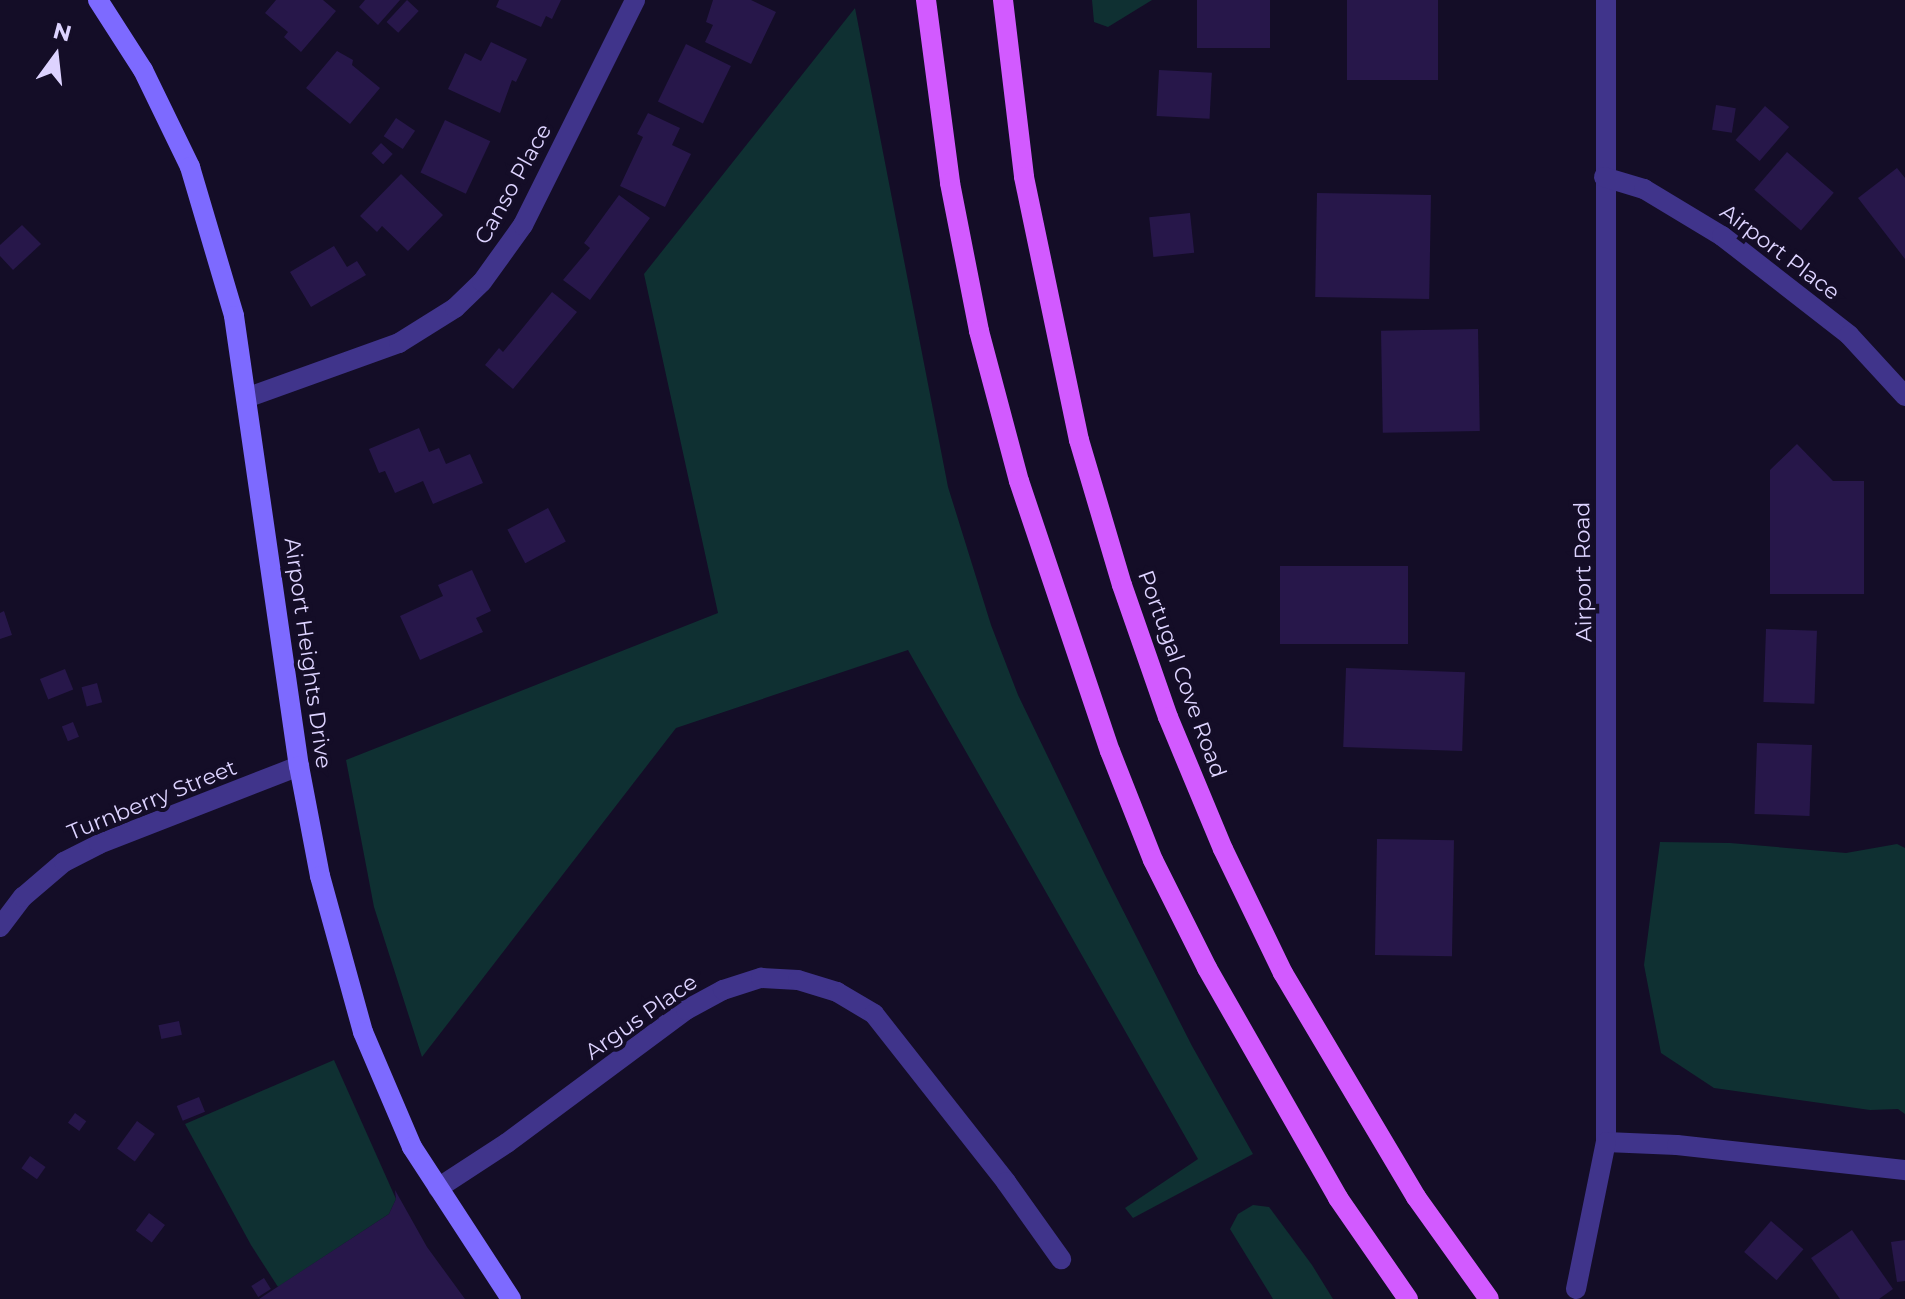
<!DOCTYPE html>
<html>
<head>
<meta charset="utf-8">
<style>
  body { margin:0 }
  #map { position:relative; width:1905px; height:1299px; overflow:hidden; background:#140d27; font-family:Montserrat,sans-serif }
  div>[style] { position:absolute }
  .green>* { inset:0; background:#0f3032 }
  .building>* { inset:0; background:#27174a; transform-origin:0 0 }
  .street>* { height:20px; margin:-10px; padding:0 10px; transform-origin:10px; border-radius:10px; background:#40348b }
  .secondary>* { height:20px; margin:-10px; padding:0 10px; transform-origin:10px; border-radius:10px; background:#7d6aff }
  .primary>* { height:20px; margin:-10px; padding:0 10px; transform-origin:10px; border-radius:10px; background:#d25aff }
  span { translate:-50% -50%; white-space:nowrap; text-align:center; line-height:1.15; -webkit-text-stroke:8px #140d27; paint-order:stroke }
  .street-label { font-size:22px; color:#ddd3ff }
  .north { position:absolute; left:16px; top:16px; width:80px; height:80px; -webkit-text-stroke:6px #140d27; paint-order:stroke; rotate:15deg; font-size:22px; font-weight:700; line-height:32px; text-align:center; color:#ddd3ff }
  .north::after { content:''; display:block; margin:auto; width:28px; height:36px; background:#ddd3ff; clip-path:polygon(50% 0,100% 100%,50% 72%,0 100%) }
</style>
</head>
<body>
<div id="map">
  <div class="green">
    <div style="clip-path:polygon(1092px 0,1152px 0,1108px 27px,1094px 22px)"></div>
    <div style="clip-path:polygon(855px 8px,948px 487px,991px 625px,1018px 695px,1105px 875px,1192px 1046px,1253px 1154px,1133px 1218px,1125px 1208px,1198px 1159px,908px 650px,676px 728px,422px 1057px,374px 907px,346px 760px,718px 613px,644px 274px)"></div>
    <div style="clip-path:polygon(1660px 842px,1730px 843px,1846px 853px,1897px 844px,1905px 848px,1905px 1114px,1898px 1109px,1870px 1110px,1714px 1088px,1661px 1053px,1644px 965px)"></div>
    <div style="clip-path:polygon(334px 1060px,396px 1199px,389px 1214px,278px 1287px,251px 1245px,185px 1124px)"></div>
    <div style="clip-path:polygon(1253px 1205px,1269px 1207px,1312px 1265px,1333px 1299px,1273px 1299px,1230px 1229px,1238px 1214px)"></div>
  </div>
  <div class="building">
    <div style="clip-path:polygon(276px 0,323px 0,336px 11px,301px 52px,284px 37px,288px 32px,265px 13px)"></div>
    <div style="clip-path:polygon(365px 0,400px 0,378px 25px,359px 7px)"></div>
    <div style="left:407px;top:0;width:16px;height:30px;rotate:43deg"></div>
    <div style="clip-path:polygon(499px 0,561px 0,552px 19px,546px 16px,541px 27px,496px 7px)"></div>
    <div style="clip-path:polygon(713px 0,751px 0,776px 12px,751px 64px,705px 42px,713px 25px,706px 22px)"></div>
    <div style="left:1197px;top:0;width:73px;height:48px"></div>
    <div style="left:1347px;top:0;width:91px;height:80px"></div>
    <div style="clip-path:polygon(491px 42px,527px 59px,516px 82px,512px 80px,500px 113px,448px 89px,465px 53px,481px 61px)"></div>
    <div style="left:686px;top:44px;width:50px;height:64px;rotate:26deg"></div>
    <div style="clip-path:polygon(337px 51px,353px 60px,352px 65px,380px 88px,350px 124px,306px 88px)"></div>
    <div style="left:1159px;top:70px;width:53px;height:46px;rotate:3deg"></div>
    <div style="left:1716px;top:105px;width:20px;height:25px;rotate:9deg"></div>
    <div style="left:1765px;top:106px;width:32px;height:45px;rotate:41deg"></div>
    <div style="clip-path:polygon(648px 113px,680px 128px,672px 145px,691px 154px,665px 207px,620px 186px,643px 137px,637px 134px)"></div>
    <div style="left:396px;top:118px;width:23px;height:22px;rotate:34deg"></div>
    <div style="left:445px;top:120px;width:50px;height:58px;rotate:25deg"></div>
    <div style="left:381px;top:143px;width:16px;height:14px;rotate:43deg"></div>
    <div style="left:1787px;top:152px;width:62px;height:50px;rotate:41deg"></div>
    <div style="clip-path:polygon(1897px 168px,1905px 178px,1905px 259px,1858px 198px)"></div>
    <div style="clip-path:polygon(401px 174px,443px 215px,408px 251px,382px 226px,377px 232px,360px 216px)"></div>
    <div style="left:1317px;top:193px;width:114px;height:104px;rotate:1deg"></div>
    <div style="clip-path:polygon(619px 195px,650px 218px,590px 300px,563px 280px,590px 248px,584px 243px)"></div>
    <div style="left:1190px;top:213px;width:40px;height:41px;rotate:84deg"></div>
    <div style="clip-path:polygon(22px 225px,41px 244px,13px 270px,0 256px,0 245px)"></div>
    <div style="clip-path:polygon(334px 246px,347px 267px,357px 261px,366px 275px,311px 307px,290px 272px)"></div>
    <div style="clip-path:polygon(552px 292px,577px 312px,513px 389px,485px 365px,499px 348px,503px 352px)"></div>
    <div style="left:1478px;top:329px;width:102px;height:97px;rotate:89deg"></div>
    <div style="clip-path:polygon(419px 428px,429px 452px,439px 448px,446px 464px,470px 454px,483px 483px,433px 504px,423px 481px,395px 493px,385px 471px,379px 473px,369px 449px)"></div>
    <div style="clip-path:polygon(1797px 444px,1833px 481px,1864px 481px,1864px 594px,1770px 594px,1770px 470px)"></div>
    <div style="left:548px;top:508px;width:38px;height:46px;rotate:62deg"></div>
    <div style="left:1280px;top:566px;width:128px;height:78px"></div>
    <div style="clip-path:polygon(472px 570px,491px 611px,476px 618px,483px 632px,420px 660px,400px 616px,443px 596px,438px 585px)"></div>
    <div style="clip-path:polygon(4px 611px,12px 635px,0 639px,0 613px)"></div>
    <div style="left:1766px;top:629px;width:51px;height:73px;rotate:2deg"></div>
    <div style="left:1346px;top:668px;width:119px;height:79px;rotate:2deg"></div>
    <div style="left:65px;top:669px;width:22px;height:27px;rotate:68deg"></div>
    <div style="left:97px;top:683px;width:20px;height:16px;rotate:75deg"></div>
    <div style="left:73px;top:722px;width:16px;height:12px;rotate:68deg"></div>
    <div style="left:1757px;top:743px;width:55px;height:71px;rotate:2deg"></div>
    <div style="left:1377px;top:839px;width:77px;height:116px;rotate:1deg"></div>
    <div style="left:179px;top:1021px;width:14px;height:21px;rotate:78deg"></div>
    <div style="left:199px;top:1097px;width:16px;height:24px;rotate:68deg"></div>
    <div style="left:75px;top:1113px;width:14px;height:12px;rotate:36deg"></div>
    <div style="left:137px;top:1121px;width:22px;height:34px;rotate:36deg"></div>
    <div style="left:30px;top:1156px;width:19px;height:15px;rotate:35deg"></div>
    <div style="clip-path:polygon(395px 1190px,427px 1247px,465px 1299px,259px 1299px,389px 1214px,396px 1199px)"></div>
    <div style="left:149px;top:1213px;width:20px;height:22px;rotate:37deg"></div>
    <div style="left:1771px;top:1221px;width:43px;height:41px;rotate:41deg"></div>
    <div style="clip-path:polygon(1852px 1230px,1893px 1289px,1879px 1299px,1840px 1299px,1811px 1258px)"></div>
    <div style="clip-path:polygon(1905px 1240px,1905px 1281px,1897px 1282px,1891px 1242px)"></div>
    <div style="left:264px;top:1278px;width:13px;height:15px;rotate:58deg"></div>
  </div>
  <div class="street">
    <div style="left:1606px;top:0;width:1142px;rotate:90deg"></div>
    <div style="left:1606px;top:1142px;width:71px;rotate:2.4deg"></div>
    <div style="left:1677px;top:1145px;width:229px;rotate:6.3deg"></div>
    <div style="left:1604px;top:177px;width:42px;rotate:16.7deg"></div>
    <div style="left:1644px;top:189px;width:91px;rotate:31.1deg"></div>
    <div style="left:1722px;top:236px;width:161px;rotate:37.9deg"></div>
    <div style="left:1849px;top:335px;width:83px;rotate:47.4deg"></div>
    <div style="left:249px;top:397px;width:159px;rotate:-19.8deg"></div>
    <div style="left:399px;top:343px;width:66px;rotate:-32deg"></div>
    <div style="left:455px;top:308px;width:37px;rotate:-44deg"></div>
    <div style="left:482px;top:282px;width:70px;rotate:-54.3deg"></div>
    <div style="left:523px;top:225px;width:251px;rotate:-63.5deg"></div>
    <div style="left:0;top:927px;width:38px;rotate:-53deg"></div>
    <div style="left:23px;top:897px;width:54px;rotate:-40.5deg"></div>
    <div style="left:64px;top:862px;width:39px;rotate:-27deg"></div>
    <div style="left:99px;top:844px;width:215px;rotate:-21.3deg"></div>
    <div style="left:438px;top:1188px;width:82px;rotate:-33.1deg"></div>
    <div style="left:507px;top:1143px;width:223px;rotate:-36.6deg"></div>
    <div style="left:686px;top:1010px;width:42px;rotate:-28.4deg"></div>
    <div style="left:723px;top:990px;width:40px;rotate:-18deg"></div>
    <div style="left:761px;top:978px;width:37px;rotate:3deg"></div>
    <div style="left:798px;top:980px;width:41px;rotate:17.1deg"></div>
    <div style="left:837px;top:992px;width:43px;rotate:30.7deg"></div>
    <div style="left:874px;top:1014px;width:214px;rotate:51.8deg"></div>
    <div style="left:1006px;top:1182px;width:95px;rotate:54.5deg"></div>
    <div style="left:1576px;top:1289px;width:150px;rotate:-78.5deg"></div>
  </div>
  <div class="secondary">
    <div style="left:98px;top:0;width:83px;rotate:57.3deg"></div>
    <div style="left:143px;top:70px;width:108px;rotate:64.1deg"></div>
    <div style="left:190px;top:167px;width:155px;rotate:73.5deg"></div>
    <div style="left:234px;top:316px;width:455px;rotate:81.8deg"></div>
    <div style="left:299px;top:766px;width:112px;rotate:79.2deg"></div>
    <div style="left:320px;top:876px;width:162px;rotate:74.6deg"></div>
    <div style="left:363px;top:1032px;width:125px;rotate:66.9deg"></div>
    <div style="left:412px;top:1147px;width:181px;rotate:56.9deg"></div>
  </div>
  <div class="primary">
    <div style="left:926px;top:0;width:185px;rotate:82.5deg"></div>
    <div style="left:950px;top:183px;width:151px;rotate:78.9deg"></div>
    <div style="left:979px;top:331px;width:155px;rotate:75.1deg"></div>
    <div style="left:1019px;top:481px;width:285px;rotate:71.4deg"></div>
    <div style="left:1110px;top:751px;width:117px;rotate:68.5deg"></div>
    <div style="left:1153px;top:860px;width:121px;rotate:63.4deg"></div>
    <div style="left:1207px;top:968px;width:265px;rotate:60.3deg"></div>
    <div style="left:1338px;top:1198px;width:123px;rotate:55.3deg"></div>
    <div style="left:1003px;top:0;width:178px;rotate:83.2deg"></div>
    <div style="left:1024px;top:177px;width:269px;rotate:78.2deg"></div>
    <div style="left:1079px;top:440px;width:151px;rotate:73.5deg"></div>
    <div style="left:1122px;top:585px;width:140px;rotate:70.8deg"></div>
    <div style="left:1168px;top:717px;width:143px;rotate:67.4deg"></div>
    <div style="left:1223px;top:849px;width:138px;rotate:64.2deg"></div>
    <div style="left:1283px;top:973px;width:261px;rotate:59.3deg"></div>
    <div style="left:1416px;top:1197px;width:125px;rotate:54.4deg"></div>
  </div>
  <div class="street-label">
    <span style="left:513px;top:184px;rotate:-61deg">Canso Place</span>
    <span style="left:1780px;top:252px;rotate:37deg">Airport Place</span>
    <span style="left:1583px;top:572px;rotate:-91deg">Airport Road</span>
    <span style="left:308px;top:653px;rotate:82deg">Airport Heights Drive</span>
    <span style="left:1182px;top:674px;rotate:70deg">Portugal Cove Road</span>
    <span style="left:152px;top:800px;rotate:-22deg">Turnberry Street</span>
    <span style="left:641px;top:1017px;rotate:-35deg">Argus Place</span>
  </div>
  <div class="north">N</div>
</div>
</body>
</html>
